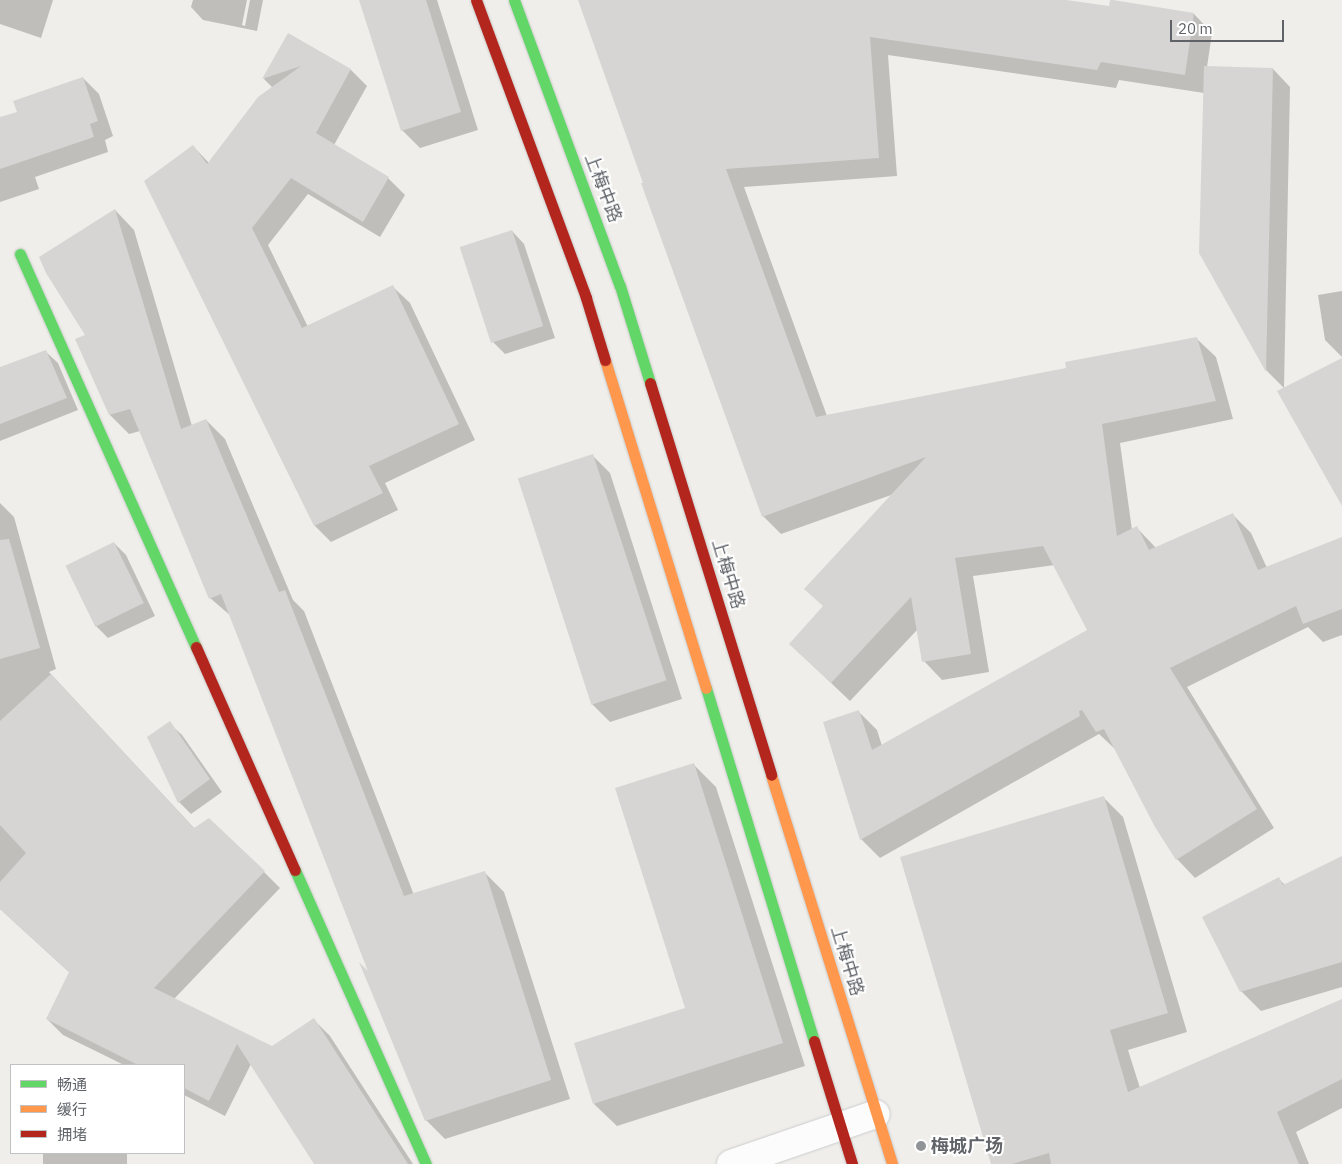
<!DOCTYPE html>
<html>
<head>
<meta charset="utf-8">
<style>
  body { margin:0 }
  #map { position:relative; width:1342px; height:1164px; overflow:hidden; background:#efeeea; font-family:"IBM Plex Sans","Noto Sans SC",sans-serif }
  div>[style] { position:absolute }
  .shadow>* { inset:0; background:#0003; transform-origin:0 0 }
  .building>* { inset:0; background:#d6d5d3; transform-origin:0 0 }
  .roads { filter:drop-shadow(0 0 1px #cbcccc) drop-shadow(0 0 1px #cbcccc) }
  .street>* { height:28px; margin:-14px; padding:0 14px; transform-origin:14px; border-radius:14px; background:#fdfcfc }
  .fast>* { height:11px; margin:-5.5px; padding:0 5.5px; transform-origin:5.5px; border-radius:5.5px; background:#63d668 }
  .slow>* { height:11px; margin:-5.5px; padding:0 5.5px; transform-origin:5.5px; border-radius:5.5px; background:#ff974d }
  .jam>* { height:11px; margin:-5.5px; padding:0 5.5px; transform-origin:5.5px; border-radius:5.5px; background:#b3261e }
  .dots>* { width:14px; height:14px; translate:-50% -50%; box-sizing:border-box; border:2px solid #fff; border-radius:50% }
  span { translate:-50% -50%; white-space:nowrap; text-align:center; line-height:1.15; -webkit-text-stroke:4px #fff; paint-order:stroke }
  .street-label { font-size:18px; color:#5f6368 }
  .poi-label { font-size:18px; color:#5f6368; font-weight:700 }
  .left { translate:0 -50%; text-align:left }
  .legend { position:absolute; left:10px; top:1064px; width:175px; height:90px; box-sizing:border-box; background:#fff; border:1px solid #bfc1c3; margin:0; padding:6px 9px; list-style:none; font-size:15px; color:#5f6368 }
  .legend li { display:flex; align-items:center; gap:10px; height:25px }
  .legend b { width:25px; border:1px solid #bfc1c3 }
  .scale { position:absolute; left:1170px; top:20px; width:114px; height:22px; box-sizing:border-box; border:2px solid #5f6368; border-top:0; padding-left:6px; font-size:15px; line-height:18px; white-space:nowrap; color:#5f6368; -webkit-text-stroke:4px #fff; paint-order:stroke }
</style>
</head>
<body>
<div id="map">
  <div class="shadow">
    <div style="clip-path:polygon(0 0,53px 0,41px 38px,0 24px)"></div>
    <div style="clip-path:polygon(193px 0,247px 0,242px 25px,245px 26px,250px 0,263px 0,257px 31px,203px 20px,191px 7px)"></div>
    <div style="clip-path:polygon(362px 0,437px 0,478px 130px,420px 148px,402px 130px)"></div>
    <div style="clip-path:polygon(579px 0,1057px 0,1110px 7px,1194px 14px,1212px 33px,1207px 67px,1273px 69px,1290px 87px,1284px 388px,1267px 371px,1201px 252px,1204px 93px,1119px 80px,1116px 88px,888px 55px,897px 176px,744px 187px,827px 416px,1068px 369px,1197px 339px,1216px 357px,1233px 419px,1120px 443px,1132px 530px,1136px 527px,1156px 548px,1232px 514px,1251px 533px,1267px 568px,1342px 538px,1342px 635px,1323px 642px,1308px 627px,1187px 687px,1274px 828px,1195px 878px,1177px 859px,1116px 750px,1099px 734px,880px 858px,861px 839px,824px 723px,859px 712px,877px 730px,882px 746px,1089px 630px,1055px 565px,973px 576px,989px 672px,942px 680px,924px 661px,918px 629px,850px 701px,790px 644px,824px 607px,894px 494px,781px 534px,763px 516px)"></div>
    <div style="clip-path:polygon(289px 34px,351px 70px,367px 86px,334px 145px,388px 178px,405px 195px,380px 237px,308px 194px,268px 245px,308px 327px,393px 287px,410px 303px,475px 440px,385px 483px,398px 510px,331px 542px,315px 526px,149px 188px,193px 146px,209px 163px,273px 88px,264px 79px)"></div>
    <div style="clip-path:polygon(83px 78px,99px 94px,113px 136px,105px 140px,108px 152px,35px 177px,39px 189px,0 202px,0 119px,18px 113px)"></div>
    <div style="clip-path:polygon(115px 210px,134px 230px,192px 426px,206px 420px,225px 439px,293px 600px,304px 611px,414px 895px,484px 872px,504px 892px,570px 1099px,445px 1139px,426px 1120px,231px 616px,210px 598px,140px 431px,129px 434px,110px 415px,77px 339px,87px 335px)"></div>
    <div style="clip-path:polygon(512px 231px,524px 244px,555px 338px,505px 354px,493px 342px)"></div>
    <div style="clip-path:polygon(1342px 291px,1342px 357px,1325px 340px,1318px 295px)"></div>
    <div style="clip-path:polygon(45px 351px,58px 363px,78px 410px,0 441px,0 369px)"></div>
    <div style="clip-path:polygon(592px 455px,610px 473px,682px 699px,610px 722px,592px 704px)"></div>
    <div style="clip-path:polygon(0 503px,14px 517px,56px 669px,49px 672px,195px 829px,264px 872px,280px 888px,174px 999px,272px 1048px,314px 1020px,330px 1036px,413px 1164px,322px 1164px,251px 1064px,225px 1116px,184px 1095px,184px 1065px,124px 1065px,63px 1035px,47px 1019px,70px 973px,0 909px)"></div>
    <div style="clip-path:polygon(114px 543px,126px 555px,155px 616px,108px 638px,96px 626px)"></div>
    <div style="clip-path:polygon(169px 723px,182px 735px,222px 792px,191px 814px,179px 802px)"></div>
    <div style="clip-path:polygon(693px 764px,716px 787px,805px 1066px,617px 1126px,594px 1104px,687px 1008px)"></div>
    <div style="clip-path:polygon(1103px 797px,1123px 817px,1187px 1032px,1128px 1050px,1140px 1088px,1342px 1000px,1342px 1108px,1296px 1132px,1309px 1164px,993px 1164px)"></div>
    <div style="clip-path:polygon(1342px 857px,1342px 987px,1261px 1011px,1241px 991px,1278px 878px,1285px 885px)"></div>
    <div style="left:43px;top:1153px;width:84px;height:12px"></div>
  </div>
  <div class="building">
    <div style="clip-path:polygon(359px 0,426px 0,461px 112px,401px 131px)"></div>
    <div style="clip-path:polygon(578px 0,1066px 0,1109px 6px,1110px 0,1113px 0,1194px 13px,1185px 75px,1101px 62px,1097px 70px,870px 37px,879px 158px,726px 169px,816px 417px,1066px 368px,1065px 362px,1197px 337px,1216px 401px,1102px 424px,1117px 536px,1137px 526px,1149px 550px,1233px 513px,1258px 570px,1342px 537px,1342px 609px,1303px 624px,1296px 606px,1170px 668px,1257px 809px,1176px 860px,1155px 827px,1104px 729px,1096px 732px,1082px 710px,1079px 711px,1080px 716px,860px 840px,823px 722px,859px 710px,872px 750px,1087px 630px,1043px 546px,955px 558px,971px 654px,922px 662px,911px 597px,831px 683px,789px 644px,823px 606px,804px 589px,926px 457px,762px 517px,641px 183px,643px 183px)"></div>
    <div style="clip-path:polygon(288px 33px,351px 69px,316px 133px,389px 177px,363px 222px,291px 178px,252px 228px,302px 328px,393px 285px,459px 424px,369px 466px,383px 493px,314px 526px,144px 181px,193px 145px,207px 164px,258px 97px,301px 66px,262px 79px)"></div>
    <div style="clip-path:polygon(1204px 66px,1273px 68px,1266px 372px,1199px 253px)"></div>
    <div style="clip-path:polygon(83px 77px,98px 121px,90px 124px,94px 137px,0 169px,0 117px,17px 112px,13px 101px)"></div>
    <div style="clip-path:polygon(115px 209px,181px 429px,206px 419px,279px 592px,285px 590px,404px 896px,485px 871px,551px 1080px,425px 1121px,359px 962px,368px 971px,221px 594px,209px 599px,130px 409px,109px 415px,75px 339px,85px 335px,46px 273px,39px 257px)"></div>
    <div style="left:512px;top:230px;width:101px;height:55px;rotate:72deg"></div>
    <div style="clip-path:polygon(46px 350px,67px 398px,0 424px,0 367px)"></div>
    <div style="clip-path:polygon(1342px 358px,1342px 506px,1277px 391px)"></div>
    <div style="left:593px;top:454px;width:238px;height:79px;rotate:72deg"></div>
    <div style="clip-path:polygon(9px 539px,40px 648px,0 659px,0 540px)"></div>
    <div style="left:114px;top:542px;width:68px;height:54px;rotate:64deg"></div>
    <div style="clip-path:polygon(51px 674px,194px 828px,209px 818px,265px 871px,154px 988px,272px 1046px,314px 1018px,408px 1164px,314px 1164px,237px 1044px,209px 1101px,184px 1088px,184px 1065px,138px 1065px,46px 1019px,69px 972px,0 909px,0 882px,26px 853px,0 825px,0 721px)"></div>
    <div style="clip-path:polygon(170px 721px,210px 779px,178px 803px,147px 737px)"></div>
    <div style="clip-path:polygon(694px 763px,783px 1043px,593px 1104px,574px 1043px,685px 1008px,615px 788px)"></div>
    <div style="clip-path:polygon(1104px 796px,1168px 1013px,1110px 1030px,1128px 1092px,1342px 999px,1342px 1079px,1277px 1112px,1299px 1164px,1051px 1164px,1049px 1153px,1012px 1164px,991px 1164px,900px 857px)"></div>
    <div style="clip-path:polygon(1342px 856px,1342px 962px,1240px 992px,1202px 917px,1279px 877px,1283px 885px)"></div>
  </div>
  <div class="roads">
    <div class="street">
      <div style="left:731px;top:1164px;width:153px;rotate:-19deg"></div>
    </div>
    <div class="fast">
      <div style="left:514px;top:0;width:305px;rotate:69.7deg"></div>
      <div style="left:620px;top:286px;width:102px;rotate:72.8deg"></div>
      <div style="left:20px;top:254px;width:431px;rotate:65.9deg"></div>
      <div style="left:706px;top:688px;width:369px;rotate:73deg"></div>
      <div style="left:295px;top:870px;width:322px;rotate:66deg"></div>
    </div>
    <div class="slow">
      <div style="left:605px;top:360px;width:343px;rotate:72.9deg"></div>
      <div style="left:771px;top:775px;width:407px;rotate:72.7deg"></div>
    </div>
    <div class="jam">
      <div style="left:476px;top:0;width:318px;rotate:69.7deg"></div>
      <div style="left:586px;top:298px;width:65px;rotate:73deg"></div>
      <div style="left:650px;top:383px;width:410px;rotate:72.8deg"></div>
      <div style="left:196px;top:647px;width:244px;rotate:66.1deg"></div>
      <div style="left:814px;top:1041px;width:129px;rotate:72.8deg"></div>
    </div>
  </div>
  <div class="dots">
    <div style="left:921px;top:1146px;background:#919496"></div>
  </div>
  <div class="street-label">
    <span style="left:603px;top:188px;rotate:69deg">上梅中路</span>
    <span style="left:728px;top:574px;rotate:73deg">上梅中路</span>
    <span style="left:847px;top:961px;rotate:73deg">上梅中路</span>
  </div>
  <div class="poi-label">
    <span class="left" style="left:931px;top:1146px">梅城广场</span>
  </div>
  <ul class="legend">
  <li><b style="height:6px;background:#63d668"></b>畅通</li>
  <li><b style="height:6px;background:#ff974d"></b>缓行</li>
  <li><b style="height:6px;background:#b3261e"></b>拥堵</li>
  </ul>
  <div class="scale">20 m</div>
</div>
</body>
</html>
